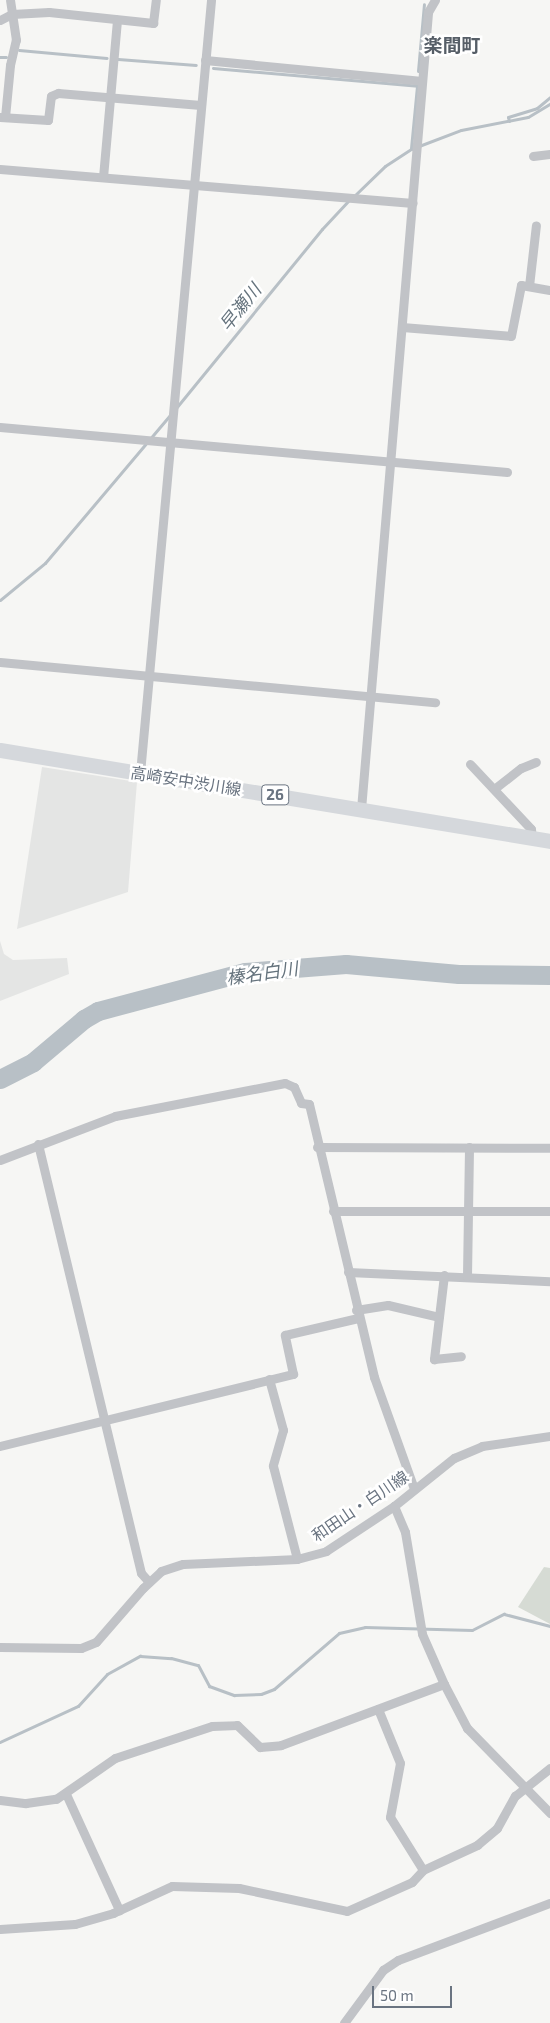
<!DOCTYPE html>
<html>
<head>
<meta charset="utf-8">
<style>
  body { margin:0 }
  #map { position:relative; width:550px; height:2023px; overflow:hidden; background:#f6f6f4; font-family:"Exo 2","Noto Sans JP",sans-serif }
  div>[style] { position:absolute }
  .built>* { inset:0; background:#e4e5e4 }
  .green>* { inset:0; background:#d6dbd4 }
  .stream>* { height:3px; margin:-1.5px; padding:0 1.5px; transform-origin:1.5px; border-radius:1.5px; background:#b8c0c6 }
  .river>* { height:19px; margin:-9.5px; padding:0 9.5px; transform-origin:9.5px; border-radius:9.5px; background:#b8c0c6 }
  .street>* { height:9px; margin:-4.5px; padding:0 4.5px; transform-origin:4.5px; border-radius:4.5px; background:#c1c3c7 }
  .primary>* { height:15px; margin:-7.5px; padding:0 7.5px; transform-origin:7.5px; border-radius:7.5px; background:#d5d8dc }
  span { translate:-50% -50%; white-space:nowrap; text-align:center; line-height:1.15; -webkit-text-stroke:5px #fff; paint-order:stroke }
  .shield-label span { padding:1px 4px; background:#fff; border:1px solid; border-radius:4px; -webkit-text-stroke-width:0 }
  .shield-label { font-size:15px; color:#6a7481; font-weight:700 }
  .street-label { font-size:16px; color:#6a7481 }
  .water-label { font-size:18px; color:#65737d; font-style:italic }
  .quarter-label { font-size:19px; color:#565e67; font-weight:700 }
  .scale { position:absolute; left:372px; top:1986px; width:80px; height:22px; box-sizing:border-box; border:2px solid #6a7481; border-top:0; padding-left:6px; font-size:15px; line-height:18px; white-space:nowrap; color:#6a7481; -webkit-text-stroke:4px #fff; paint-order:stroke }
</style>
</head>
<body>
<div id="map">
  <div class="built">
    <div style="clip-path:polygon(42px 767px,137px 782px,128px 892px,17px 929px)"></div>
    <div style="clip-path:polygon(0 941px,4px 954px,13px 960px,67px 958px,69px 974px,0 1001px)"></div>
  </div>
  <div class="green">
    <div style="clip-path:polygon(544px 1567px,550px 1568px,550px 1624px,518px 1607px)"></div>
  </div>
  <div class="stream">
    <div style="left:19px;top:50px;width:88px;rotate:5.2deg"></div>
    <div style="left:0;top:57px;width:6px"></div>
    <div style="left:118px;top:59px;width:78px;rotate:4.4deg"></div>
    <div style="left:213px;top:68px;width:205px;rotate:5deg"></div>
    <div style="left:417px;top:86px;width:62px;rotate:95.5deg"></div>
    <div style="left:418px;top:71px;width:67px;rotate:-84.9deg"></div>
    <div style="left:509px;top:121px;width:4px;rotate:-104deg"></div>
    <div style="left:508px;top:117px;width:30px;rotate:-17deg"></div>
    <div style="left:537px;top:108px;width:17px;rotate:-40deg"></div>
    <div style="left:354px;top:196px;width:43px;rotate:-44.1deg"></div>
    <div style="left:385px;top:166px;width:31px;rotate:-33deg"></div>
    <div style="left:411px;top:149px;width:53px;rotate:-20.8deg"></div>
    <div style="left:461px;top:130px;width:68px;rotate:-11deg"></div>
    <div style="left:528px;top:117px;width:26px;rotate:-31deg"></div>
    <div style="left:176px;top:408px;width:231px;rotate:-50.8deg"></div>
    <div style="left:322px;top:229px;width:40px;rotate:-47deg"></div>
    <div style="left:0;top:600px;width:58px;rotate:-39.4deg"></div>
    <div style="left:45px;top:563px;width:194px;rotate:-49.8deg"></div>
    <div style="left:0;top:1742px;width:86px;rotate:-24.8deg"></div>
    <div style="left:78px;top:1706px;width:43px;rotate:-47.8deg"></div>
    <div style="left:107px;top:1674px;width:38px;rotate:-29deg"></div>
    <div style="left:140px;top:1656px;width:31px;rotate:4deg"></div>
    <div style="left:171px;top:1658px;width:28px;rotate:15deg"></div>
    <div style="left:198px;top:1665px;width:24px;rotate:62deg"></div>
    <div style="left:209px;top:1686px;width:27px;rotate:20deg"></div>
    <div style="left:234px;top:1695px;width:27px;rotate:-2deg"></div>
    <div style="left:261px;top:1694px;width:14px;rotate:-21deg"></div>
    <div style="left:274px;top:1689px;width:86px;rotate:-40.7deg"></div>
    <div style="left:339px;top:1633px;width:27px;rotate:-13deg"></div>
    <div style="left:365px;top:1627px;width:107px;rotate:1.6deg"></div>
    <div style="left:472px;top:1630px;width:36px;rotate:-27deg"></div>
    <div style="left:504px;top:1614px;width:48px;rotate:14.6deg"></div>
  </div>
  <div class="river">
    <div style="left:0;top:1079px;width:37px;rotate:-27deg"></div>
    <div style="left:33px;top:1062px;width:67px;rotate:-40.1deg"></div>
    <div style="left:84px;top:1019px;width:16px;rotate:-30deg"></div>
    <div style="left:98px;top:1011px;width:152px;rotate:-14.9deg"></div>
    <div style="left:245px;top:972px;width:101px;rotate:-4.5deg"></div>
    <div style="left:346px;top:964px;width:113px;rotate:5.1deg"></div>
    <div style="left:459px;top:974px;width:91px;rotate:0.6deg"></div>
  </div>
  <div class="street">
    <div style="left:0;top:20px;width:13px;rotate:-27deg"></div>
    <div style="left:12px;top:14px;width:37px;rotate:-3deg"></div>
    <div style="left:49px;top:12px;width:105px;rotate:6deg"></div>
    <div style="left:153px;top:23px;width:23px;rotate:-83deg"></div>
    <div style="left:205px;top:60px;width:218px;rotate:5.5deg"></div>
    <div style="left:0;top:117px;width:48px;rotate:3.6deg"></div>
    <div style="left:48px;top:120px;width:24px;rotate:-83deg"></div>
    <div style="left:51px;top:96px;width:8px;rotate:-23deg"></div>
    <div style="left:58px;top:93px;width:143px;rotate:4.8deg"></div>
    <div style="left:5px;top:117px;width:52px;rotate:-84.5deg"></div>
    <div style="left:10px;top:65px;width:26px;rotate:-77deg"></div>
    <div style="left:16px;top:40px;width:40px;rotate:-98.5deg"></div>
    <div style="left:533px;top:156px;width:17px;rotate:-7deg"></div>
    <div style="left:0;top:169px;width:414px;rotate:4.7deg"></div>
    <div style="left:103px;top:177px;width:158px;rotate:-84.9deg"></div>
    <div style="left:529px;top:286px;width:61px;rotate:-83.5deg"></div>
    <div style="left:402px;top:327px;width:109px;rotate:4.7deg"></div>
    <div style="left:511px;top:336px;width:52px;rotate:-78.9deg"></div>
    <div style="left:521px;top:285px;width:29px;rotate:10deg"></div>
    <div style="left:0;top:427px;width:509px;rotate:5.07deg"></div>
    <div style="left:0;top:662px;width:437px;rotate:5.3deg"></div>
    <div style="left:470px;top:764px;width:89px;rotate:46.8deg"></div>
    <div style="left:531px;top:829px;width:9px;rotate:84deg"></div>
    <div style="left:140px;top:773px;width:776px;rotate:-84.75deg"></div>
    <div style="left:494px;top:789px;width:34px;rotate:-38deg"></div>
    <div style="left:521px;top:768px;width:16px;rotate:-22deg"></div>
    <div style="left:361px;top:809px;width:800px;rotate:-85.19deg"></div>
    <div style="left:428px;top:12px;width:14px;rotate:-60deg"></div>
    <div style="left:38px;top:1144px;width:441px;rotate:76.5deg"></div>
    <div style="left:141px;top:1573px;width:12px;rotate:48deg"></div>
    <div style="left:317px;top:1147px;width:233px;rotate:0.2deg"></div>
    <div style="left:0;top:1160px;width:123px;rotate:-20.9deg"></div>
    <div style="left:115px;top:1116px;width:173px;rotate:-11deg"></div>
    <div style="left:285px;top:1083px;width:10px;rotate:24deg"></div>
    <div style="left:294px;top:1087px;width:17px;rotate:66deg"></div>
    <div style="left:301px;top:1103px;width:8px;rotate:7deg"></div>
    <div style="left:309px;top:1104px;width:281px;rotate:76.6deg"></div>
    <div style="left:374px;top:1377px;width:119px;rotate:70.3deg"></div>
    <div style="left:333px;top:1211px;width:217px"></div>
    <div style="left:348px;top:1272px;width:202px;rotate:2.6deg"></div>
    <div style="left:444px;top:1275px;width:85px;rotate:96.8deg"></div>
    <div style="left:434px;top:1359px;width:27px;rotate:-6deg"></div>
    <div style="left:467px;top:1276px;width:129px;rotate:-89.1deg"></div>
    <div style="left:356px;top:1310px;width:32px;rotate:-9deg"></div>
    <div style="left:388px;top:1305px;width:52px;rotate:13.2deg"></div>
    <div style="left:269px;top:1379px;width:53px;rotate:74.6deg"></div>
    <div style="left:283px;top:1430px;width:37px;rotate:106deg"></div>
    <div style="left:273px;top:1466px;width:96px;rotate:75.5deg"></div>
    <div style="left:0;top:1446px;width:302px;rotate:-13.8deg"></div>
    <div style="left:293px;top:1374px;width:40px;rotate:-102deg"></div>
    <div style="left:285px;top:1335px;width:75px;rotate:-13.1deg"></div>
    <div style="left:394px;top:1506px;width:28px;rotate:67deg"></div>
    <div style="left:405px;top:1532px;width:103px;rotate:80.5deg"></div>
    <div style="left:422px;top:1634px;width:55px;rotate:66.3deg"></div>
    <div style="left:444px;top:1684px;width:50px;rotate:62.4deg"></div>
    <div style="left:467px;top:1728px;width:119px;rotate:45.7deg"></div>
    <div style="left:0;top:1647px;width:81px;rotate:0.7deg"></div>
    <div style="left:81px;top:1648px;width:16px;rotate:-22deg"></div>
    <div style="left:96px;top:1642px;width:72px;rotate:-49deg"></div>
    <div style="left:143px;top:1588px;width:25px;rotate:-43deg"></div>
    <div style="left:161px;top:1571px;width:23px;rotate:-18deg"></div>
    <div style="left:183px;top:1564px;width:114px;rotate:-2.5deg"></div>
    <div style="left:297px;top:1559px;width:30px;rotate:-15deg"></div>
    <div style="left:326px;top:1551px;width:82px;rotate:-33.5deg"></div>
    <div style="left:394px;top:1506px;width:77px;rotate:-38.7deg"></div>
    <div style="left:454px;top:1458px;width:30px;rotate:-23deg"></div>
    <div style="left:482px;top:1446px;width:69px;rotate:-8.4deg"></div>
    <div style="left:378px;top:1709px;width:58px;rotate:67.8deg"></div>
    <div style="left:400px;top:1763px;width:55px;rotate:100.5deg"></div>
    <div style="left:390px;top:1817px;width:62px;rotate:58.1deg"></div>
    <div style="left:66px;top:1794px;width:128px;rotate:65.4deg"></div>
    <div style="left:0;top:1800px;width:26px;rotate:7deg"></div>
    <div style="left:26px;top:1803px;width:30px;rotate:-8deg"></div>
    <div style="left:56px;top:1799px;width:72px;rotate:-34.8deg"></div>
    <div style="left:115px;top:1758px;width:102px;rotate:-18.3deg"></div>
    <div style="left:212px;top:1726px;width:25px;rotate:-2deg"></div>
    <div style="left:237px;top:1725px;width:32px;rotate:44deg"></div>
    <div style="left:260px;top:1747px;width:21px;rotate:-5deg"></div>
    <div style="left:281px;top:1745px;width:174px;rotate:-20.5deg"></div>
    <div style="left:0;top:1929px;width:75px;rotate:-3.8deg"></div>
    <div style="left:75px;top:1924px;width:40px;rotate:-16deg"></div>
    <div style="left:113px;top:1913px;width:65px;rotate:-24.6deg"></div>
    <div style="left:172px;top:1886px;width:67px;rotate:1.7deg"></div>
    <div style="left:239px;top:1888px;width:110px;rotate:12deg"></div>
    <div style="left:347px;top:1911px;width:71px;rotate:-24deg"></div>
    <div style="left:412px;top:1882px;width:16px;rotate:-47deg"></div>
    <div style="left:423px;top:1870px;width:60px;rotate:-24.8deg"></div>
    <div style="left:477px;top:1845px;width:26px;rotate:-40deg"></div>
    <div style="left:497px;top:1828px;width:37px;rotate:-61deg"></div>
    <div style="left:515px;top:1796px;width:45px;rotate:-38.7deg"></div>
    <div style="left:344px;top:2023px;width:66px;rotate:-53.7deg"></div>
    <div style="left:383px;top:1970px;width:18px;rotate:-34deg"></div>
    <div style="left:398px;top:1960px;width:162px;rotate:-20.6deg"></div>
  </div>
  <div class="primary">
    <div style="left:0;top:750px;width:557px;rotate:9.39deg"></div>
  </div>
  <div class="shield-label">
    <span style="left:275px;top:795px">26</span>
  </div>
  <div class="street-label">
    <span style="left:186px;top:781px;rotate:9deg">高崎安中渋川線</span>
    <span style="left:360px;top:1506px;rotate:-34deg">和田山・白川線</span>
  </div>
  <div class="water-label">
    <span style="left:240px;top:307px;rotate:-51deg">早瀬川</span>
    <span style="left:262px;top:973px;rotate:-8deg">榛名白川</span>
  </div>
  <div class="quarter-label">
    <span style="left:452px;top:45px">楽間町</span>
  </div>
  <div class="scale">50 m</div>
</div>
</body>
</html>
